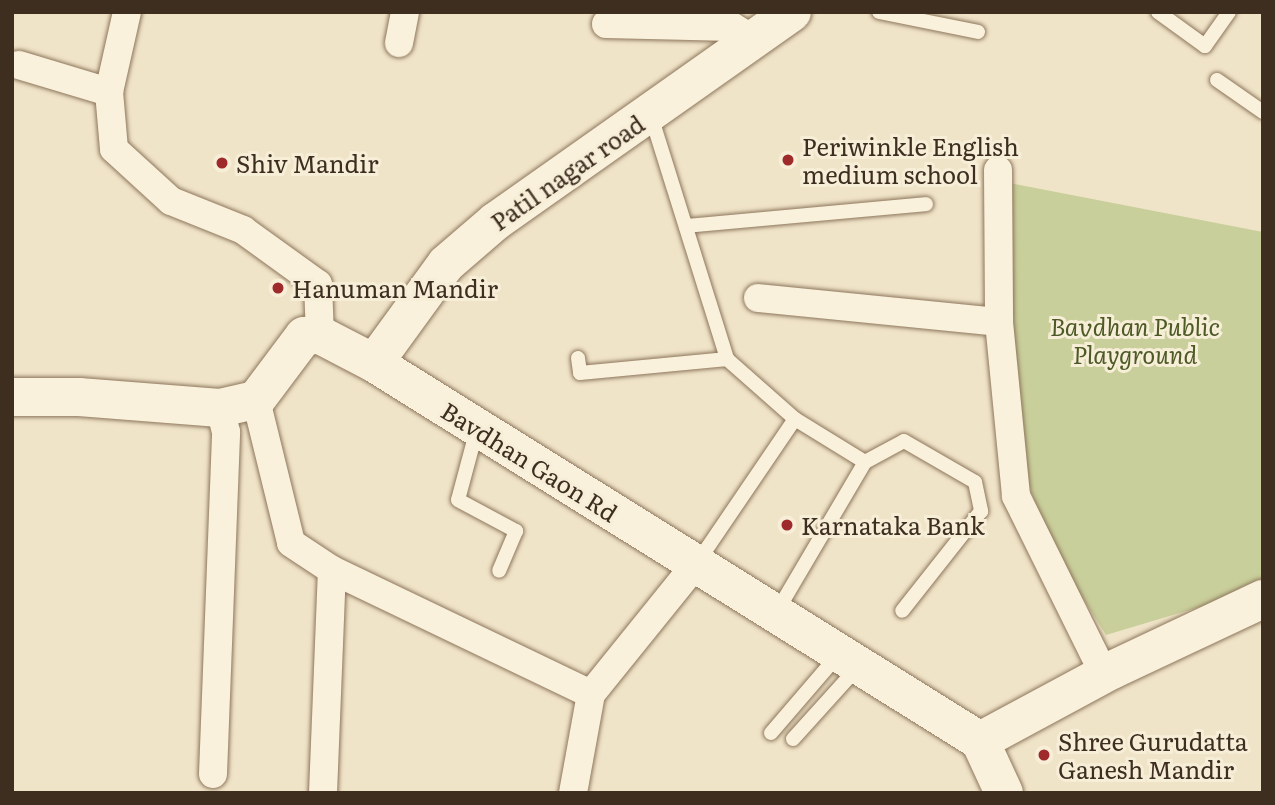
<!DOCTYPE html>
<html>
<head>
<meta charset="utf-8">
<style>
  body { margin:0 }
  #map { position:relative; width:1275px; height:805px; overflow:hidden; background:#f0e4c8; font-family:Literata,serif }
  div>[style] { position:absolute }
  .green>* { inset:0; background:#c9cf9b }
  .roads { filter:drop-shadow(0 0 2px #8d765c) drop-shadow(0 0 2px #8d765c) }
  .lane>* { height:14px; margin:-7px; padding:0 7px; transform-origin:7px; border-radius:7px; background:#faf1dc }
  .street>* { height:28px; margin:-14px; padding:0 14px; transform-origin:14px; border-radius:14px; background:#faf1dc }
  .secondary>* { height:38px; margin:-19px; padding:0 19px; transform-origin:19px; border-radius:19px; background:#faf1dc }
  .dots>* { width:19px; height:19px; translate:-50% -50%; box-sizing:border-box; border:4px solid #f7eed8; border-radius:50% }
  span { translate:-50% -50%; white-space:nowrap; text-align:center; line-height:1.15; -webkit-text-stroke:6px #f7eed8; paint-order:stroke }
  .poi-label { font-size:24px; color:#3d2e20 }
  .left { translate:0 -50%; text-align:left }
  .street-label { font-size:24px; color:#3d2e20 }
  .park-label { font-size:24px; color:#4d5a26; font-style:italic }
  .frame { position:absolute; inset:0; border:14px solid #3d2e20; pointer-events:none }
</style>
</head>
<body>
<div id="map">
  <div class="green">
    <div style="clip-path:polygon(994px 180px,1263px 232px,1263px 588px,1106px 635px,1048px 543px,1014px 439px)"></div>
  </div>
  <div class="roads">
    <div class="lane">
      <div style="left:879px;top:12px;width:101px;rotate:11.4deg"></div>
      <div style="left:1158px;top:12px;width:58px;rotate:35.9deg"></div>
      <div style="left:1205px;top:46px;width:42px;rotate:-54.8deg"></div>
      <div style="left:1217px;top:80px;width:56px;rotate:34.8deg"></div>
      <div style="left:651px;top:116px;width:255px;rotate:72.6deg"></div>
      <div style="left:686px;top:226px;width:241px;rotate:-5.2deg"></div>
      <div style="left:578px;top:358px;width:15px;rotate:82deg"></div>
      <div style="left:580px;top:373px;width:148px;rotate:-5.4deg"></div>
      <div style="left:727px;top:359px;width:91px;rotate:41.4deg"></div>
      <div style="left:795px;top:419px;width:82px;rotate:31.6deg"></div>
      <div style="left:865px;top:462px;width:44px;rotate:-28.3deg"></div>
      <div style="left:904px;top:441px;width:82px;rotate:30deg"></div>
      <div style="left:975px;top:482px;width:30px;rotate:78deg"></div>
      <div style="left:981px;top:511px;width:127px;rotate:128.3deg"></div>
      <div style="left:477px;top:429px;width:73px;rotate:105deg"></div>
      <div style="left:458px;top:500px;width:66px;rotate:28.1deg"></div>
      <div style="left:516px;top:531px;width:43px;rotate:113deg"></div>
      <div style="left:697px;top:563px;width:174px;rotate:-55.8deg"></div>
      <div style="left:776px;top:613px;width:175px;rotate:-59.5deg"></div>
      <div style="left:771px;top:733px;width:103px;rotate:-49.3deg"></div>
      <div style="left:793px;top:739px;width:97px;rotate:-47.9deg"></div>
    </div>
    <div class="street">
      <div style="left:127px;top:12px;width:82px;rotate:102.7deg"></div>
      <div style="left:109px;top:92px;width:57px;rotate:85deg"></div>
      <div style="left:114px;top:149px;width:77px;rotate:42.4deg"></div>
      <div style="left:171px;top:201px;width:78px;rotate:21.9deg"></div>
      <div style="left:243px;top:230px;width:92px;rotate:35.8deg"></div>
      <div style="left:318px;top:284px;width:51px;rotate:87.8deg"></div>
      <div style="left:606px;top:24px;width:127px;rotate:1.4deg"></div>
      <div style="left:733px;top:27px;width:26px;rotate:31deg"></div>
      <div style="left:399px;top:43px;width:32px;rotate:-79deg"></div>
      <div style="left:19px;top:65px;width:94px;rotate:16.7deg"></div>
      <div style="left:998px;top:170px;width:152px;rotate:89.6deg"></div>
      <div style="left:999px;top:322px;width:175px;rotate:84.4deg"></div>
      <div style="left:1016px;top:496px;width:199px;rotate:63.7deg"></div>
      <div style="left:758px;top:298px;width:242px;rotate:5.7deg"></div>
      <div style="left:256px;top:400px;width:147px;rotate:76.2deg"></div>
      <div style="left:291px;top:543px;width:49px;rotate:33.4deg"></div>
      <div style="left:332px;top:570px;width:287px;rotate:25.6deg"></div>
      <div style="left:213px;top:774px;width:342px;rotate:-87.8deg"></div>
      <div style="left:226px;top:432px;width:25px;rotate:-104deg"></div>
      <div style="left:323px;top:793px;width:223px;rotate:-87.7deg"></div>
      <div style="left:573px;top:793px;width:101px;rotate:-79.7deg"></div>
      <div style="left:591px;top:694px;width:167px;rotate:-51.1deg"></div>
    </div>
    <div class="secondary">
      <div style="left:374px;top:363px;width:122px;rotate:-54deg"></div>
      <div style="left:446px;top:264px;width:66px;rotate:-40.7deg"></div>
      <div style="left:496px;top:221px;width:362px;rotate:-35.2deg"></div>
      <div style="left:12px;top:397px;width:67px"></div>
      <div style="left:79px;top:397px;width:141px;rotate:4.5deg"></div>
      <div style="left:220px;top:408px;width:37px;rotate:-13deg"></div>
      <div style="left:256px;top:400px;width:80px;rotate:-53.1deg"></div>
      <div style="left:304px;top:336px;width:16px;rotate:-4deg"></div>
      <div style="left:320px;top:335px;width:61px;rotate:27.4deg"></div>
      <div style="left:374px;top:363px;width:714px;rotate:31.95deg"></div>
      <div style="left:980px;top:741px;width:57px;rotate:65.2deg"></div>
      <div style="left:980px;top:741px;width:150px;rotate:-28.3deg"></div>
      <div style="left:1112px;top:670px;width:167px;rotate:-25.2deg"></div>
    </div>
  </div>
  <div class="dots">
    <div style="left:788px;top:160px;background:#9e2a2b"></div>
    <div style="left:222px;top:163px;background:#9e2a2b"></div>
    <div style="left:278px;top:288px;background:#9e2a2b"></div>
    <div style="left:787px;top:525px;background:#9e2a2b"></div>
    <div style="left:1044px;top:755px;background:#9e2a2b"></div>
  </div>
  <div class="poi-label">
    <span class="left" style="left:802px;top:160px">Periwinkle English<br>medium school</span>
    <span class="left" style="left:236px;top:163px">Shiv Mandir</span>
    <span class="left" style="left:292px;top:288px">Hanuman Mandir</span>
    <span class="left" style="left:801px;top:525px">Karnataka Bank</span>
    <span class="left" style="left:1058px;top:755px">Shree Gurudatta<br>Ganesh Mandir</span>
  </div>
  <div class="street-label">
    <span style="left:567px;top:172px;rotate:-35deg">Patil nagar road</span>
    <span style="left:530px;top:461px;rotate:32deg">Bavdhan Gaon Rd</span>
  </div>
  <div class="park-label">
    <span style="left:1135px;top:340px">Bavdhan Public<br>Playground</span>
  </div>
  <div class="frame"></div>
</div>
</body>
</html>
